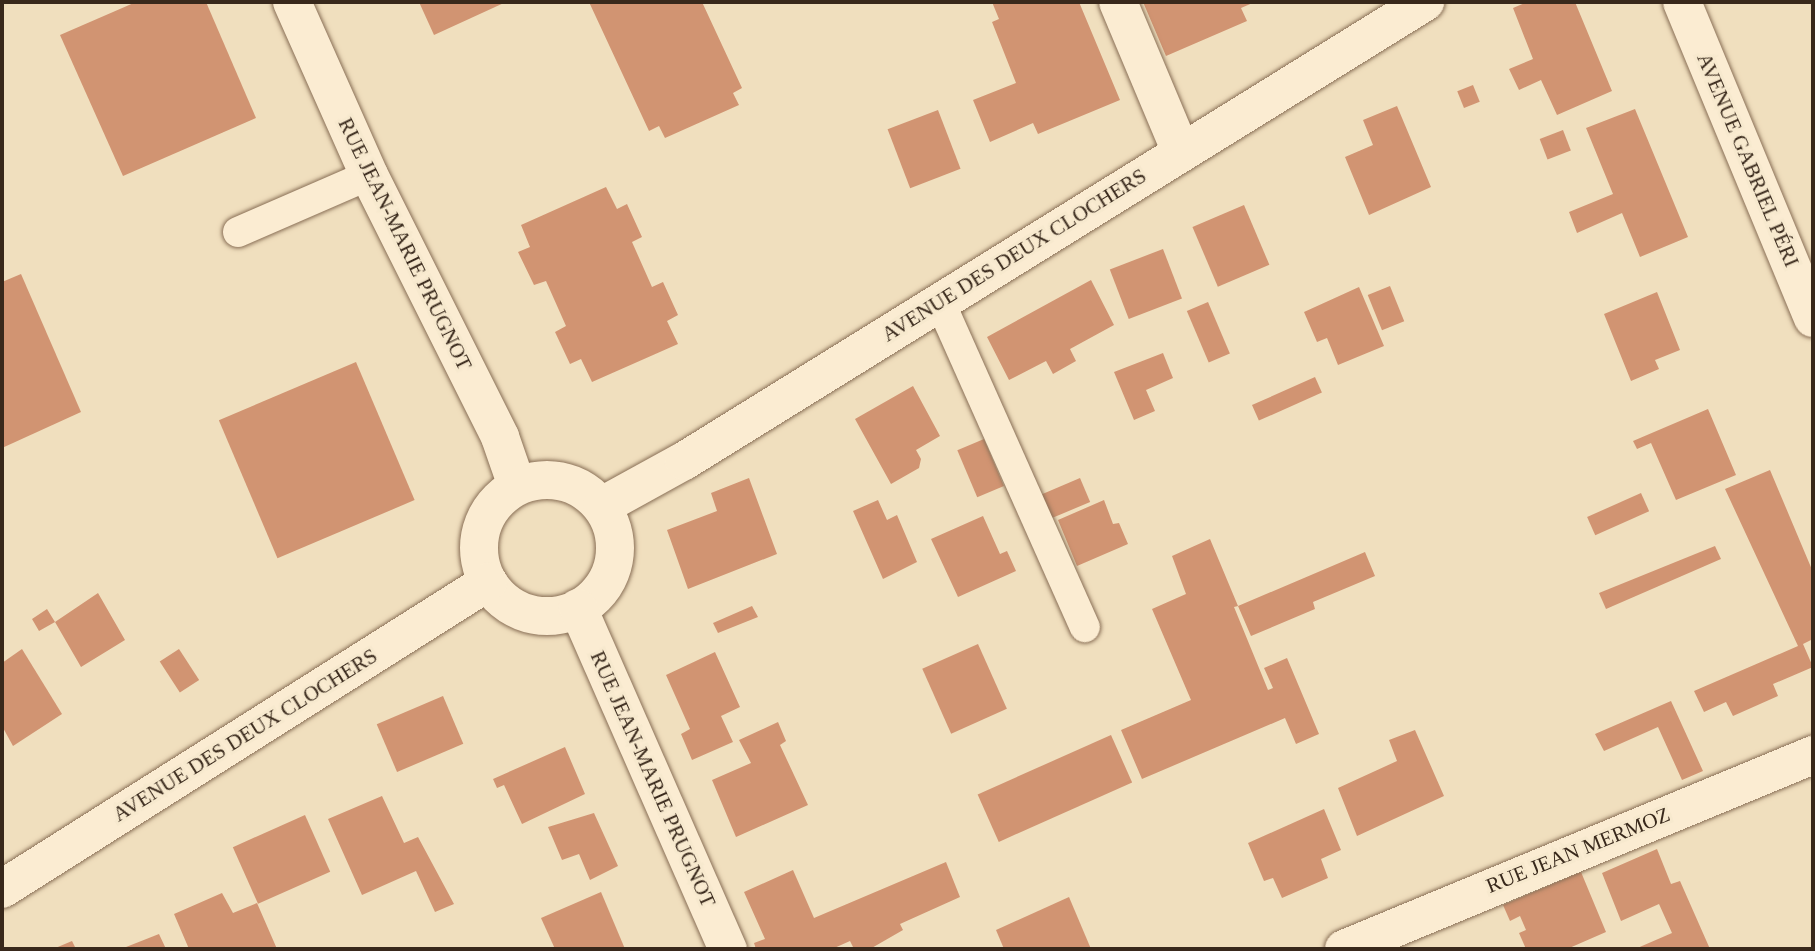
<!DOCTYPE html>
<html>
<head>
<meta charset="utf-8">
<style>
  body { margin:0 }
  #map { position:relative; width:1815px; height:951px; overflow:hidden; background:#f0dfbe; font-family:Georgia,serif }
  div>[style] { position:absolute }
  .building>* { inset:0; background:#d19472; transform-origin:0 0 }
  .roads { filter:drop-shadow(0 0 2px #896f56) drop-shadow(0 0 2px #896f56) }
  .lane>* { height:30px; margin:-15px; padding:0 15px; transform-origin:15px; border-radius:15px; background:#fbecd2 }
  .street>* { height:38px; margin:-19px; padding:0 19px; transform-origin:19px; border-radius:19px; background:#fbecd2 }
  .street>.ring { margin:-19px; padding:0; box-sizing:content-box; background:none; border:38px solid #fbecd2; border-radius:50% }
  .secondary>* { height:38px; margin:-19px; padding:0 19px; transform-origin:19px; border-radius:19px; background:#fbecd2 }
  span { translate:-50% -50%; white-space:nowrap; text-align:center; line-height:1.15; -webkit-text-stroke:6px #f7e9ce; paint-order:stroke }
  .street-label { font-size:21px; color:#38281b }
  .frame { position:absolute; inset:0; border:4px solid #38281b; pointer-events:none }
</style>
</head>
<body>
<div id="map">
  <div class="building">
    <div style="clip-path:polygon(136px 2px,206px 2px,256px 118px,123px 176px,60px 35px)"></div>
    <div style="clip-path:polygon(419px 2px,506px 2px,434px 35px)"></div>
    <div style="clip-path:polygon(589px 2px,702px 2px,742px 88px,733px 93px,739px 105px,665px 138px,659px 126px,649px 131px)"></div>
    <div style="clip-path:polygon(992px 2px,1079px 2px,1120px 100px,1038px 134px,1033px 123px,990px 142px,973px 100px,1016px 83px,992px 22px,999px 19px)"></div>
    <div style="clip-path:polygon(1143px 2px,1255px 2px,1241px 8px,1247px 21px,1166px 56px)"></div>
    <div style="clip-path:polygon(1527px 2px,1575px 2px,1612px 91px,1557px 115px,1541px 80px,1519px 90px,1509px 69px,1533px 59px,1513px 8px)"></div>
    <div style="left:1473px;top:85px;width:18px;height:17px;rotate:68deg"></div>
    <div style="clip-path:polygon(1397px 106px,1431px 187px,1369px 215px,1345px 157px,1373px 145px,1363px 120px)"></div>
    <div style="clip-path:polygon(1635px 109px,1688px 237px,1640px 257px,1622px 213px,1577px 233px,1569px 212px,1613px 194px,1586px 128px)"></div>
    <div style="left:938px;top:110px;width:63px;height:54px;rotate:69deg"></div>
    <div style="left:1563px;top:130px;width:22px;height:25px;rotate:69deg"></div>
    <div style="clip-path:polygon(606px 187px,617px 209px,627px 204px,642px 237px,632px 242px,652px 287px,663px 282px,678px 315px,667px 321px,678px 344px,592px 382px,581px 359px,570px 364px,555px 332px,566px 326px,546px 281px,534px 285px,518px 252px,530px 247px,521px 225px)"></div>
    <div style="left:1244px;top:205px;width:65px;height:56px;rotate:67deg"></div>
    <div style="left:1163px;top:249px;width:53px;height:57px;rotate:69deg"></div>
    <div style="clip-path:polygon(21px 274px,81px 412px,2px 448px,2px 282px)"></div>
    <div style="clip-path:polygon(1091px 280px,1114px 325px,1070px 349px,1076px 361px,1053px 374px,1046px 361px,1009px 380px,987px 337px)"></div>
    <div style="left:1390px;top:286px;width:38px;height:24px;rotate:68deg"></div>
    <div style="clip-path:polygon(1359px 287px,1384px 346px,1338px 365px,1327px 338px,1317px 342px,1304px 312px)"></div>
    <div style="clip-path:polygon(1657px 292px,1680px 350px,1655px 360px,1659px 369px,1631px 381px,1604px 314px)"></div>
    <div style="left:1208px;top:302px;width:56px;height:23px;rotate:67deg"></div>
    <div style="clip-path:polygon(1163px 353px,1173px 378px,1146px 390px,1155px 411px,1134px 420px,1114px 372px)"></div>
    <div style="left:356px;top:362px;width:150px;height:149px;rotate:67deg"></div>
    <div style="left:1315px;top:377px;width:17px;height:69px;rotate:66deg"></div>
    <div style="clip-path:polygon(913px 386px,940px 436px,916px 450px,921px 459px,919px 468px,891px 484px,855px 419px)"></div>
    <div style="clip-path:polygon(1708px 409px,1736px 475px,1676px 500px,1651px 443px,1637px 449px,1633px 441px)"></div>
    <div style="left:984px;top:439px;width:51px;height:29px;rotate:67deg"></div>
    <div style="clip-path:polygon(1770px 470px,1813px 572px,1813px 639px,1803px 644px,1813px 667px,1773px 684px,1778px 696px,1733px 716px,1726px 702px,1704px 712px,1694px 691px,1798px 646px,1725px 489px)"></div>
    <div style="clip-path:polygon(749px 478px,777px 554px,688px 589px,667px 530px,717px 511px,711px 493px)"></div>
    <div style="left:1080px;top:478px;width:26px;height:42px;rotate:67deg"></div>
    <div style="left:1641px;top:493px;width:20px;height:59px;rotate:66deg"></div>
    <div style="clip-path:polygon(878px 500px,887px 520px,897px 515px,917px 562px,883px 579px,853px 511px)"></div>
    <div style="clip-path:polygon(1104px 500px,1113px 524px,1119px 523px,1128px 544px,1077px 566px,1058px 520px)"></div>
    <div style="clip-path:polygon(983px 516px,1000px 554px,1007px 551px,1016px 571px,958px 597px,931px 539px)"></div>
    <div style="clip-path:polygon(1210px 539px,1238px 606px,1365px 552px,1375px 576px,1313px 602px,1315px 609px,1251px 636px,1238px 606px,1234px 607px,1268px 690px,1273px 688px,1264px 668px,1287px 658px,1319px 734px,1296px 744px,1285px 718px,1142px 779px,1121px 730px,1191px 700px,1152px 609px,1186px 594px,1172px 556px)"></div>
    <div style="clip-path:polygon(1715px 546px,1721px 559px,1606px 609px,1599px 593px)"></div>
    <div style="clip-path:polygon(98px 593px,125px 640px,81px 667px,55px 622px,39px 631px,32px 619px,47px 609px,55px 622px)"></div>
    <div style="clip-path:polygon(752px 606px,758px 617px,718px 633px,713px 623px)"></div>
    <div style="left:978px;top:644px;width:71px;height:61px;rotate:66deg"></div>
    <div style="clip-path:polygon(22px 649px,62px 714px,13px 746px,2px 726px,2px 663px)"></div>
    <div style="left:179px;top:649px;width:37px;height:23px;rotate:57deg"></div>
    <div style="clip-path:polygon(715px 652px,740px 707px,721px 716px,733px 742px,692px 760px,681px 734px,690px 729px,666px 675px)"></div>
    <div style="left:443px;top:696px;width:52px;height:72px;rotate:67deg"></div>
    <div style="clip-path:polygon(1671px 701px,1703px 771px,1682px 780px,1658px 727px,1604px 751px,1595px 734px)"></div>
    <div style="clip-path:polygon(778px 722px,786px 741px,780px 745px,808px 805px,736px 837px,712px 780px,751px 763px,739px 740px)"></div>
    <div style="clip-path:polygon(1415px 730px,1444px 796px,1357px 836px,1338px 788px,1397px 761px,1389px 740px)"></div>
    <div style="left:1111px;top:735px;width:52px;height:146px;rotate:66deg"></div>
    <div style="clip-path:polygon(565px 747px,585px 794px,522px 824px,504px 785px,497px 788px,493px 779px)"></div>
    <div style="clip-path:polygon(382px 796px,404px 843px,418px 837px,454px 904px,435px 912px,416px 871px,362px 895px,328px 819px)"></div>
    <div style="clip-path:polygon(1324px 809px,1341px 850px,1321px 859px,1328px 878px,1282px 898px,1273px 878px,1264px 881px,1248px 843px)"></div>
    <div style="clip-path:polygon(594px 813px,618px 866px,590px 880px,579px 854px,562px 860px,548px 827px)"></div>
    <div style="left:305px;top:815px;width:62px;height:79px;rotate:66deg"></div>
    <div style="clip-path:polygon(1657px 849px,1671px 884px,1680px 881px,1710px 949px,1635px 949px,1672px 933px,1659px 904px,1621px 921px,1602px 873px)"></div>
    <div style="clip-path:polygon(946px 862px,960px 897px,900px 924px,903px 930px,870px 949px,854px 949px,850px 941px,832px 949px,756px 949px,754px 943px,765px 939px,744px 892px,793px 870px,814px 918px)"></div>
    <div style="clip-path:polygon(1581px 872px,1606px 932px,1567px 949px,1526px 949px,1519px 933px,1526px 930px,1520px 916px,1510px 921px,1503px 905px)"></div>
    <div style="clip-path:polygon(601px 892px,625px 949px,555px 949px,541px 918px)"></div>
    <div style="clip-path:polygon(222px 893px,233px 913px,257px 903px,277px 949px,189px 949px,174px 914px)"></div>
    <div style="clip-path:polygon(1069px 897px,1091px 949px,1004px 949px,996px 930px)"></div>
    <div style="clip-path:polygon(159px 934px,166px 949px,121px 949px)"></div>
    <div style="clip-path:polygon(72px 941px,76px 949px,53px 949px)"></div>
  </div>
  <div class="roads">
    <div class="lane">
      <div style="left:238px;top:232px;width:143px;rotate:-23.5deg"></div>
      <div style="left:940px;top:302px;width:356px;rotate:66deg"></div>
    </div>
    <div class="street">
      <div style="left:292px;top:2px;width:189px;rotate:66deg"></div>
      <div style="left:369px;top:175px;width:293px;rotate:63.4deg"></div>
      <div style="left:500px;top:437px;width:52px;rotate:70.9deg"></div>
      <div style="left:1118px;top:2px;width:163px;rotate:67.2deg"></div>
      <div class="ring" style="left:479px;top:480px;width:98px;height:98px"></div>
      <div style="left:602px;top:506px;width:94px;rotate:-28.8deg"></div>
      <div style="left:684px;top:461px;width:872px;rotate:-31.78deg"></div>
      <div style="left:578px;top:608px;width:373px;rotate:66.3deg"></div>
      <div style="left:2px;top:889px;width:575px;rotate:-32.28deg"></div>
      <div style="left:1344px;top:949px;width:508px;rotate:-22.47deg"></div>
    </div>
    <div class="secondary">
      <div style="left:1682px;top:2px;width:342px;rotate:67.5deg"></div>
    </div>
  </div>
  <div class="street-label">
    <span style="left:1748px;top:160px;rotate:67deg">AVENUE GABRIEL PÉRI</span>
    <span style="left:405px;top:244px;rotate:64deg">RUE JEAN-MARIE PRUGNOT</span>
    <span style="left:1014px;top:255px;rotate:-32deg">AVENUE DES DEUX CLOCHERS</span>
    <span style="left:245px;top:735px;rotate:-32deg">AVENUE DES DEUX CLOCHERS</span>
    <span style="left:653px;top:779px;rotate:66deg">RUE JEAN-MARIE PRUGNOT</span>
    <span style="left:1578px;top:850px;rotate:-22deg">RUE JEAN MERMOZ</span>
  </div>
  <div class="frame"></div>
</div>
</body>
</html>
